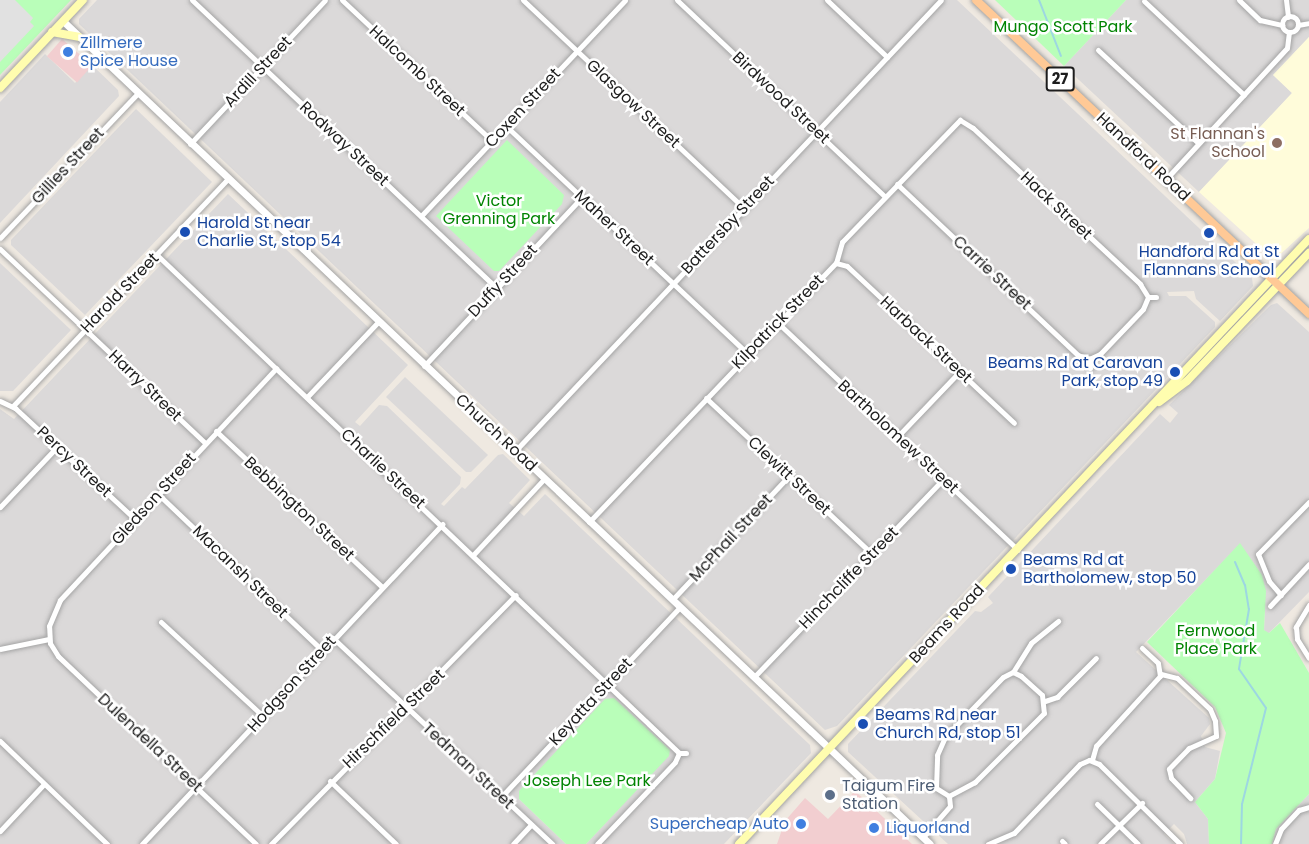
<!DOCTYPE html>
<html>
<head>
<meta charset="utf-8">
<style>
  body { margin:0 }
  #map { position:relative; width:1309px; height:844px; overflow:hidden; background:#efe9e1; font-family:Poppins,sans-serif }
  div>[style] { position:absolute }
  .residential>* { inset:0; background:#dbd9d9 }
  .commercial>* { inset:0; background:#f2ced0; transform-origin:0 0 }
  .education>* { inset:0; background:#fffcda }
  .park>* { inset:0; background:#b9feb9 }
  .parking>* { inset:0; background:#e1e1e1 }
  .stream>* { height:2px; margin:-1px; padding:0 1px; transform-origin:1px; border-radius:1px; background:#9dd7e1 }
  .roads { filter:drop-shadow(0 0 2px #a4a4a4) drop-shadow(0 0 2px #a4a4a4) }
  .minor>* { height:5px; margin:-2.5px; padding:0 2.5px; transform-origin:2.5px; border-radius:2.5px; background:#fff }
  .minor>.ring { margin:-2.5px; padding:0; box-sizing:content-box; background:none; border:5px solid #fff; border-radius:50% }
  .tertiary>* { height:7px; margin:-3.5px; padding:0 3.5px; transform-origin:3.5px; border-radius:3.5px; background:#fff }
  .secondary>* { height:8px; margin:-4px; padding:0 4px; transform-origin:4px; border-radius:4px; background:#fffdaf }
  .primary>* { height:8px; margin:-4px; padding:0 4px; transform-origin:4px; border-radius:4px; background:#ffc996 }
  .dots>* { width:16px; height:16px; translate:-50% -50%; box-sizing:border-box; border:3px solid #fff; border-radius:50% }
  span { translate:-50% -50%; white-space:nowrap; text-align:center; line-height:1.15; -webkit-text-stroke:5px #fff; paint-order:stroke }
  .shield-label span { padding:2px 4px; background:#fff; border:2px solid; border-radius:4px; -webkit-text-stroke-width:0 }
  .shield-label { font-size:15px; color:#1d1d1d; font-weight:700 }
  .park-label { font-size:16px; color:#018402 }
  .shop-label { font-size:16px; color:#366cbe }
  .left { translate:0 -50%; text-align:left }
  .right { translate:-100% -50%; text-align:right }
  .street-label { font-size:16px; color:#1d1d1d }
  .education-label { font-size:16px; color:#785e54 }
  .transit-label { font-size:16px; color:#164399 }
  .service-label { font-size:16px; color:#4e5e75 }
</style>
</head>
<body>
<div id="map">
  <div class="residential">
    <div style="clip-path:polygon(97px 0,957px 0,1252px 278px,1253px 286px,1220px 321px,1196px 299px,1194px 291px,1167px 292px,1169px 296px,1186px 296px,1215px 322px,1215px 327px,837px 726px,825px 730px,79px 24px,79px 19px)"></div>
    <div style="clip-path:polygon(1126px 0,1309px 0,1309px 37px,1273px 75px,1292px 93px,1199px 192px,1064px 66px)"></div>
    <div style="clip-path:polygon(45px 54px,75px 83px,92px 65px,118px 90px,119px 96px,0 223px,0 102px)"></div>
    <div style="clip-path:polygon(136px 109px,212px 182px,85px 315px,11px 245px,11px 240px)"></div>
    <div style="clip-path:polygon(228px 194px,408px 365px,355px 422px,360px 426px,379px 405px,387px 406px,461px 477px,460px 484px,441px 504px,444px 506px,462px 487px,465px 489px,498px 455px,503px 454px,530px 480px,509px 503px,524px 516px,545px 494px,810px 745px,811px 753px,724px 844px,586px 844px,668px 756px,519px 799px,566px 844px,0 844px,0 409px,14px 419px)"></div>
    <div style="clip-path:polygon(0 263px,71px 330px,13px 391px,0 391px)"></div>
    <div style="clip-path:polygon(1277px 303px,1309px 332px,1309px 592px,1268px 634px,1264px 630px,1265px 612px,1240px 544px,1136px 652px,1209px 718px,1210px 724px,1201px 736px,1205px 747px,1220px 751px,1215px 779px,1195px 802px,1208px 819px,1209px 844px,1187px 844px,1184px 834px,1174px 824px,1164px 834px,1174px 844px,948px 844px,848px 752px,848px 744px,975px 611px,981px 612px,993px 603px,988px 597px,1160px 414px,1170px 423px,1178px 413px,1169px 405px,1271px 305px)"></div>
    <div style="clip-path:polygon(405px 377px,488px 455px,471px 472px,466px 472px,386px 397px)"></div>
    <div style="clip-path:polygon(1309px 794px,1309px 844px,1272px 844px,1276px 829px)"></div>
  </div>
  <div class="commercial">
    <div style="left:62px;top:39px;width:40px;height:23px;rotate:41deg"></div>
    <div style="clip-path:polygon(855px 791px,912px 844px,777px 844px,785px 821px,805px 798px,828px 819px)"></div>
  </div>
  <div class="education">
    <div style="clip-path:polygon(1309px 37px,1309px 228px,1274px 260px,1199px 192px,1292px 93px,1273px 75px)"></div>
  </div>
  <div class="park">
    <div style="clip-path:polygon(0 0,71px 0,0 75px)"></div>
    <div style="clip-path:polygon(995px 0,1126px 0,1064px 66px)"></div>
    <div style="clip-path:polygon(507px 140px,564px 195px,562px 204px,499px 271px,494px 271px,436px 216px)"></div>
    <div style="clip-path:polygon(1240px 543px,1262px 575px,1266px 591px,1264px 630px,1269px 633px,1280px 623px,1309px 673px,1309px 794px,1276px 829px,1272px 844px,1209px 844px,1208px 819px,1195px 802px,1215px 779px,1226px 733px,1215px 707px,1147px 642px)"></div>
    <div style="clip-path:polygon(614px 698px,670px 750px,669px 756px,586px 844px,566px 844px,519px 799px,519px 791px,605px 699px)"></div>
  </div>
  <div class="parking">
    <div style="clip-path:polygon(0 0,15px 0,33px 18px,30px 22px,34px 26px,0 62px)"></div>
  </div>
  <div class="stream">
    <div style="left:1039px;top:0;width:60px;rotate:68.6deg"></div>
    <div style="left:1235px;top:562px;width:25px;rotate:67deg"></div>
    <div style="left:1245px;top:585px;width:24px;rotate:81deg"></div>
    <div style="left:1249px;top:609px;width:61px;rotate:99.5deg"></div>
    <div style="left:1239px;top:669px;width:47px;rotate:55.3deg"></div>
    <div style="left:1266px;top:708px;width:99px;rotate:104deg"></div>
    <div style="left:1242px;top:804px;width:40px;rotate:91.4deg"></div>
  </div>
  <div class="roads">
    <div class="minor">
      <div style="left:192px;top:0;width:419px;rotate:43.4deg"></div>
      <div style="left:342px;top:0;width:206px;rotate:43.2deg"></div>
      <div style="left:523px;top:0;width:303px;rotate:43.3deg"></div>
      <div style="left:677px;top:0;width:286px;rotate:43.4deg"></div>
      <div style="left:827px;top:0;width:83px;rotate:43.5deg"></div>
      <div style="left:1239px;top:0;width:29px;rotate:44deg"></div>
      <div style="left:1260px;top:20px;width:23px;rotate:13deg"></div>
      <div style="left:1286px;top:0;width:17px;rotate:83deg"></div>
      <div style="left:1144px;top:1px;width:137px;rotate:43.2deg"></div>
      <div class="ring" style="left:1282px;top:16px;width:11px;height:11px"></div>
      <div style="left:1298px;top:25px;width:11px;rotate:-10deg"></div>
      <div style="left:1098px;top:50px;width:137px;rotate:42.9deg"></div>
      <div style="left:506px;top:126px;width:332px;rotate:43.3deg"></div>
      <div style="left:190px;top:144px;width:197px;rotate:-46.8deg"></div>
      <div style="left:1166px;top:179px;width:178px;rotate:-47.3deg"></div>
      <div style="left:1287px;top:48px;width:16px;rotate:-83deg"></div>
      <div style="left:897px;top:184px;width:249px;rotate:43.4deg"></div>
      <div style="left:1078px;top:355px;width:12px;rotate:20deg"></div>
      <div style="left:421px;top:216px;width:297px;rotate:-46.6deg"></div>
      <div style="left:0;top:238px;width:199px;rotate:-46.4deg"></div>
      <div style="left:0;top:249px;width:282px;rotate:43.4deg"></div>
      <div style="left:157px;top:255px;width:721px;rotate:43.65deg"></div>
      <div style="left:679px;top:753px;width:7px"></div>
      <div style="left:836px;top:263px;width:11px;rotate:15deg"></div>
      <div style="left:847px;top:266px;width:229px;rotate:43.2deg"></div>
      <div style="left:778px;top:323px;width:330px;rotate:43.4deg"></div>
      <div style="left:424px;top:366px;width:231px;rotate:-46.9deg"></div>
      <div style="left:1090px;top:368px;width:9px;rotate:-96deg"></div>
      <div style="left:1089px;top:359px;width:12px;rotate:-24deg"></div>
      <div style="left:1100px;top:354px;width:62px;rotate:-46.3deg"></div>
      <div style="left:1143px;top:309px;width:13px;rotate:-67deg"></div>
      <div style="left:1148px;top:297px;width:8px"></div>
      <div style="left:307px;top:397px;width:103px;rotate:-46.6deg"></div>
      <div style="left:706px;top:398px;width:228px;rotate:43.2deg"></div>
      <div style="left:0;top:401px;width:17px;rotate:25deg"></div>
      <div style="left:15px;top:408px;width:163px;rotate:42.8deg"></div>
      <div style="left:13px;top:406px;width:311px;rotate:-46.6deg"></div>
      <div style="left:216px;top:431px;width:228px;rotate:43.2deg"></div>
      <div style="left:897px;top:437px;width:91px;rotate:-46.3deg"></div>
      <div style="left:515px;top:451px;width:620px;rotate:-46.63deg"></div>
      <div style="left:158px;top:494px;width:226px;rotate:43.6deg"></div>
      <div style="left:0;top:507px;width:83px;rotate:-46.5deg"></div>
      <div style="left:589px;top:522px;width:358px;rotate:-46.4deg"></div>
      <div style="left:836px;top:263px;width:22px;rotate:-74deg"></div>
      <div style="left:842px;top:242px;width:170px;rotate:-46deg"></div>
      <div style="left:960px;top:120px;width:15px;rotate:32deg"></div>
      <div style="left:973px;top:128px;width:229px;rotate:43deg"></div>
      <div style="left:1140px;top:284px;width:15px;rotate:58deg"></div>
      <div style="left:474px;top:554px;width:103px;rotate:-47deg"></div>
      <div style="left:1281px;top:595px;width:18px;rotate:-131deg"></div>
      <div style="left:1269px;top:581px;width:29px;rotate:-112deg"></div>
      <div style="left:1258px;top:554px;width:73px;rotate:-45.6deg"></div>
      <div style="left:672px;top:600px;width:170px;rotate:-46.7deg"></div>
      <div style="left:1309px;top:605px;width:26px;rotate:121deg"></div>
      <div style="left:1296px;top:627px;width:12px;rotate:85deg"></div>
      <div style="left:1297px;top:639px;width:22px;rotate:58deg"></div>
      <div style="left:1270px;top:606px;width:57px;rotate:-47.1deg"></div>
      <div style="left:161px;top:622px;width:139px;rotate:42.7deg"></div>
      <div style="left:333px;top:638px;width:301px;rotate:43.2deg"></div>
      <div style="left:0;top:649px;width:50px;rotate:-11.5deg"></div>
      <div style="left:1013px;top:672px;width:34px;rotate:-58deg"></div>
      <div style="left:1031px;top:643px;width:35px;rotate:-39deg"></div>
      <div style="left:1161px;top:674px;width:16px;rotate:14deg"></div>
      <div style="left:1177px;top:678px;width:45px;rotate:43.2deg"></div>
      <div style="left:1210px;top:709px;width:13px;rotate:67deg"></div>
      <div style="left:1215px;top:721px;width:15px;rotate:86deg"></div>
      <div style="left:1216px;top:736px;width:30px;rotate:156deg"></div>
      <div style="left:1189px;top:748px;width:29px;rotate:134deg"></div>
      <div style="left:1169px;top:769px;width:9px;rotate:77deg"></div>
      <div style="left:1171px;top:778px;width:28px;rotate:46deg"></div>
      <div style="left:754px;top:677px;width:274px;rotate:-46.3deg"></div>
      <div style="left:1045px;top:701px;width:13px;rotate:-18deg"></div>
      <div style="left:1057px;top:697px;width:55px;rotate:-45deg"></div>
      <div style="left:0;top:741px;width:149px;rotate:43.9deg"></div>
      <div style="left:1092px;top:760px;width:15px;rotate:-74deg"></div>
      <div style="left:1096px;top:746px;width:95px;rotate:-47.6deg"></div>
      <div style="left:1160px;top:676px;width:13px;rotate:-99deg"></div>
      <div style="left:1158px;top:663px;width:22px;rotate:-137deg"></div>
      <div style="left:330px;top:781px;width:91px;rotate:43.7deg"></div>
      <div style="left:501px;top:797px;width:261px;rotate:-46.7deg"></div>
      <div style="left:1097px;top:804px;width:57px;rotate:44.3deg"></div>
      <div style="left:0;top:831px;width:64px;rotate:-46.9deg"></div>
      <div style="left:923px;top:837px;width:41px;rotate:-48.9deg"></div>
      <div style="left:950px;top:806px;width:10px;rotate:-96deg"></div>
      <div style="left:949px;top:796px;width:15px;rotate:-148deg"></div>
      <div style="left:936px;top:788px;width:33px;rotate:-88deg"></div>
      <div style="left:937px;top:755px;width:20px;rotate:-66deg"></div>
      <div style="left:945px;top:737px;width:83px;rotate:-46deg"></div>
      <div style="left:1003px;top:677px;width:11px;rotate:-27deg"></div>
      <div style="left:1013px;top:672px;width:9px;rotate:27deg"></div>
      <div style="left:1021px;top:676px;width:28px;rotate:42deg"></div>
      <div style="left:1042px;top:695px;width:18px;rotate:84deg"></div>
      <div style="left:1044px;top:713px;width:98px;rotate:135deg"></div>
      <div style="left:975px;top:782px;width:30px;rotate:152deg"></div>
      <div style="left:1062px;top:841px;width:4px;rotate:45deg"></div>
      <div style="left:142px;top:844px;width:439px;rotate:-46.8deg"></div>
      <div style="left:256px;top:844px;width:273px;rotate:-136.5deg"></div>
      <div style="left:58px;top:656px;width:15px;rotate:-122deg"></div>
      <div style="left:50px;top:643px;width:17px;rotate:-93deg"></div>
      <div style="left:49px;top:626px;width:28px;rotate:-67deg"></div>
      <div style="left:60px;top:600px;width:317px;rotate:-47deg"></div>
      <div style="left:271px;top:844px;width:349px;rotate:-45.5deg"></div>
      <div style="left:513px;top:844px;width:26px;rotate:-47deg"></div>
      <div style="left:597px;top:844px;width:113px;rotate:-46.4deg"></div>
      <div style="left:675px;top:762px;width:10px;rotate:-66deg"></div>
      <div style="left:988px;top:844px;width:28px;rotate:-23deg"></div>
      <div style="left:1014px;top:833px;width:95px;rotate:-46.3deg"></div>
      <div style="left:1080px;top:764px;width:10px;rotate:-24deg"></div>
      <div style="left:1089px;top:760px;width:11px;rotate:22deg"></div>
      <div style="left:1099px;top:764px;width:114px;rotate:44.6deg"></div>
      <div style="left:1100px;top:844px;width:59px;rotate:-44.3deg"></div>
      <div style="left:1275px;top:844px;width:16px;rotate:-68deg"></div>
      <div style="left:1281px;top:829px;width:26px;rotate:-47deg"></div>
      <div style="left:1299px;top:810px;width:10px;rotate:-17deg"></div>
    </div>
    <div class="tertiary">
      <div style="left:63px;top:21px;width:1195px;rotate:43.51deg"></div>
    </div>
    <div class="secondary">
      <div style="left:52px;top:32px;width:27px;rotate:10deg"></div>
      <div style="left:0;top:88px;width:121px;rotate:-46.7deg"></div>
      <div style="left:1159px;top:402px;width:35px;rotate:-37deg"></div>
      <div style="left:1187px;top:381px;width:177px;rotate:-46.4deg"></div>
      <div style="left:739px;top:844px;width:831px;rotate:-46.71deg"></div>
    </div>
    <div class="primary">
      <div style="left:976px;top:0;width:458px;rotate:43.3deg"></div>
    </div>
  </div>
  <div class="dots">
    <div style="left:68px;top:52px;background:#3f7fe0"></div>
    <div style="left:1277px;top:143px;background:#8d6e63"></div>
    <div style="left:185px;top:232px;background:#1a4fb4"></div>
    <div style="left:1209px;top:233px;background:#1a4fb4"></div>
    <div style="left:1175px;top:372px;background:#1a4fb4"></div>
    <div style="left:1011px;top:569px;background:#1a4fb4"></div>
    <div style="left:863px;top:724px;background:#1a4fb4"></div>
    <div style="left:830px;top:795px;background:#5c6f8a"></div>
    <div style="left:801px;top:824px;background:#3f7fe0"></div>
    <div style="left:874px;top:828px;background:#3f7fe0"></div>
  </div>
  <div class="shield-label">
    <span style="left:1060px;top:79px">27</span>
  </div>
  <div class="park-label">
    <span style="left:1063px;top:27px">Mungo Scott Park</span>
    <span style="left:499px;top:210px">Victor<br>Grenning Park</span>
    <span style="left:1216px;top:640px">Fernwood<br>Place Park</span>
    <span style="left:587px;top:781px">Joseph Lee Park</span>
  </div>
  <div class="shop-label">
    <span class="left" style="left:80px;top:52px">Zillmere<br>Spice House</span>
    <span class="right" style="left:789px;top:824px">Supercheap Auto</span>
    <span class="left" style="left:886px;top:828px">Liquorland</span>
  </div>
  <div class="street-label">
    <span style="left:417px;top:71px;rotate:43deg">Halcomb Street</span>
    <span style="left:258px;top:72px;rotate:-47deg">Ardill Street</span>
    <span style="left:781px;top:98px;rotate:43deg">Birdwood Street</span>
    <span style="left:633px;top:104px;rotate:43deg">Glasgow Street</span>
    <span style="left:523px;top:108px;rotate:-47deg">Coxen Street</span>
    <span style="left:344px;top:144px;rotate:43deg">Rodway Street</span>
    <span style="left:1143px;top:157px;rotate:43deg">Handford Road</span>
    <span style="left:68px;top:166px;rotate:-47deg">Gillies Street</span>
    <span style="left:1056px;top:206px;rotate:43deg">Hack Street</span>
    <span style="left:728px;top:225px;rotate:-47deg">Battersby Street</span>
    <span style="left:614px;top:228px;rotate:43deg">Maher Street</span>
    <span style="left:992px;top:273px;rotate:43deg">Carrie Street</span>
    <span style="left:503px;top:281px;rotate:-47deg">Duffy Street</span>
    <span style="left:120px;top:293px;rotate:-46deg">Harold Street</span>
    <span style="left:778px;top:322px;rotate:-46deg">Kilpatrick Street</span>
    <span style="left:926px;top:340px;rotate:43deg">Harback Street</span>
    <span style="left:145px;top:386px;rotate:44deg">Harry Street</span>
    <span style="left:496px;top:433px;rotate:43deg">Church Road</span>
    <span style="left:898px;top:437px;rotate:43deg">Bartholomew Street</span>
    <span style="left:74px;top:462px;rotate:43deg">Percy Street</span>
    <span style="left:383px;top:469px;rotate:43deg">Charlie Street</span>
    <span style="left:789px;top:476px;rotate:43deg">Clewitt Street</span>
    <span style="left:154px;top:499px;rotate:-48deg">Gledson Street</span>
    <span style="left:299px;top:509px;rotate:43deg">Bebbington Street</span>
    <span style="left:731px;top:538px;rotate:-47deg">McPhail Street</span>
    <span style="left:240px;top:572px;rotate:44deg">Macansh Street</span>
    <span style="left:849px;top:578px;rotate:-46deg">Hinchcliffe Street</span>
    <span style="left:947px;top:624px;rotate:-47deg">Beams Road</span>
    <span style="left:292px;top:684px;rotate:-48deg">Hodgson Street</span>
    <span style="left:591px;top:702px;rotate:-47deg">Keyatta Street</span>
    <span style="left:394px;top:719px;rotate:-44deg">Hirschfield Street</span>
    <span style="left:150px;top:743px;rotate:43deg">Dulendella Street</span>
    <span style="left:468px;top:766px;rotate:43deg">Tedman Street</span>
  </div>
  <div class="education-label">
    <span class="right" style="left:1265px;top:143px">St Flannan's<br>School</span>
  </div>
  <div class="transit-label">
    <span class="left" style="left:197px;top:232px">Harold St near<br>Charlie St, stop 54</span>
    <span style="left:1209px;top:261px">Handford Rd at St<br>Flannans School</span>
    <span class="right" style="left:1163px;top:372px">Beams Rd at Caravan<br>Park, stop 49</span>
    <span class="left" style="left:1023px;top:569px">Beams Rd at<br>Bartholomew, stop 50</span>
    <span class="left" style="left:875px;top:724px">Beams Rd near<br>Church Rd, stop 51</span>
  </div>
  <div class="service-label">
    <span class="left" style="left:842px;top:795px">Taigum Fire<br>Station</span>
  </div>
</div>
</body>
</html>
